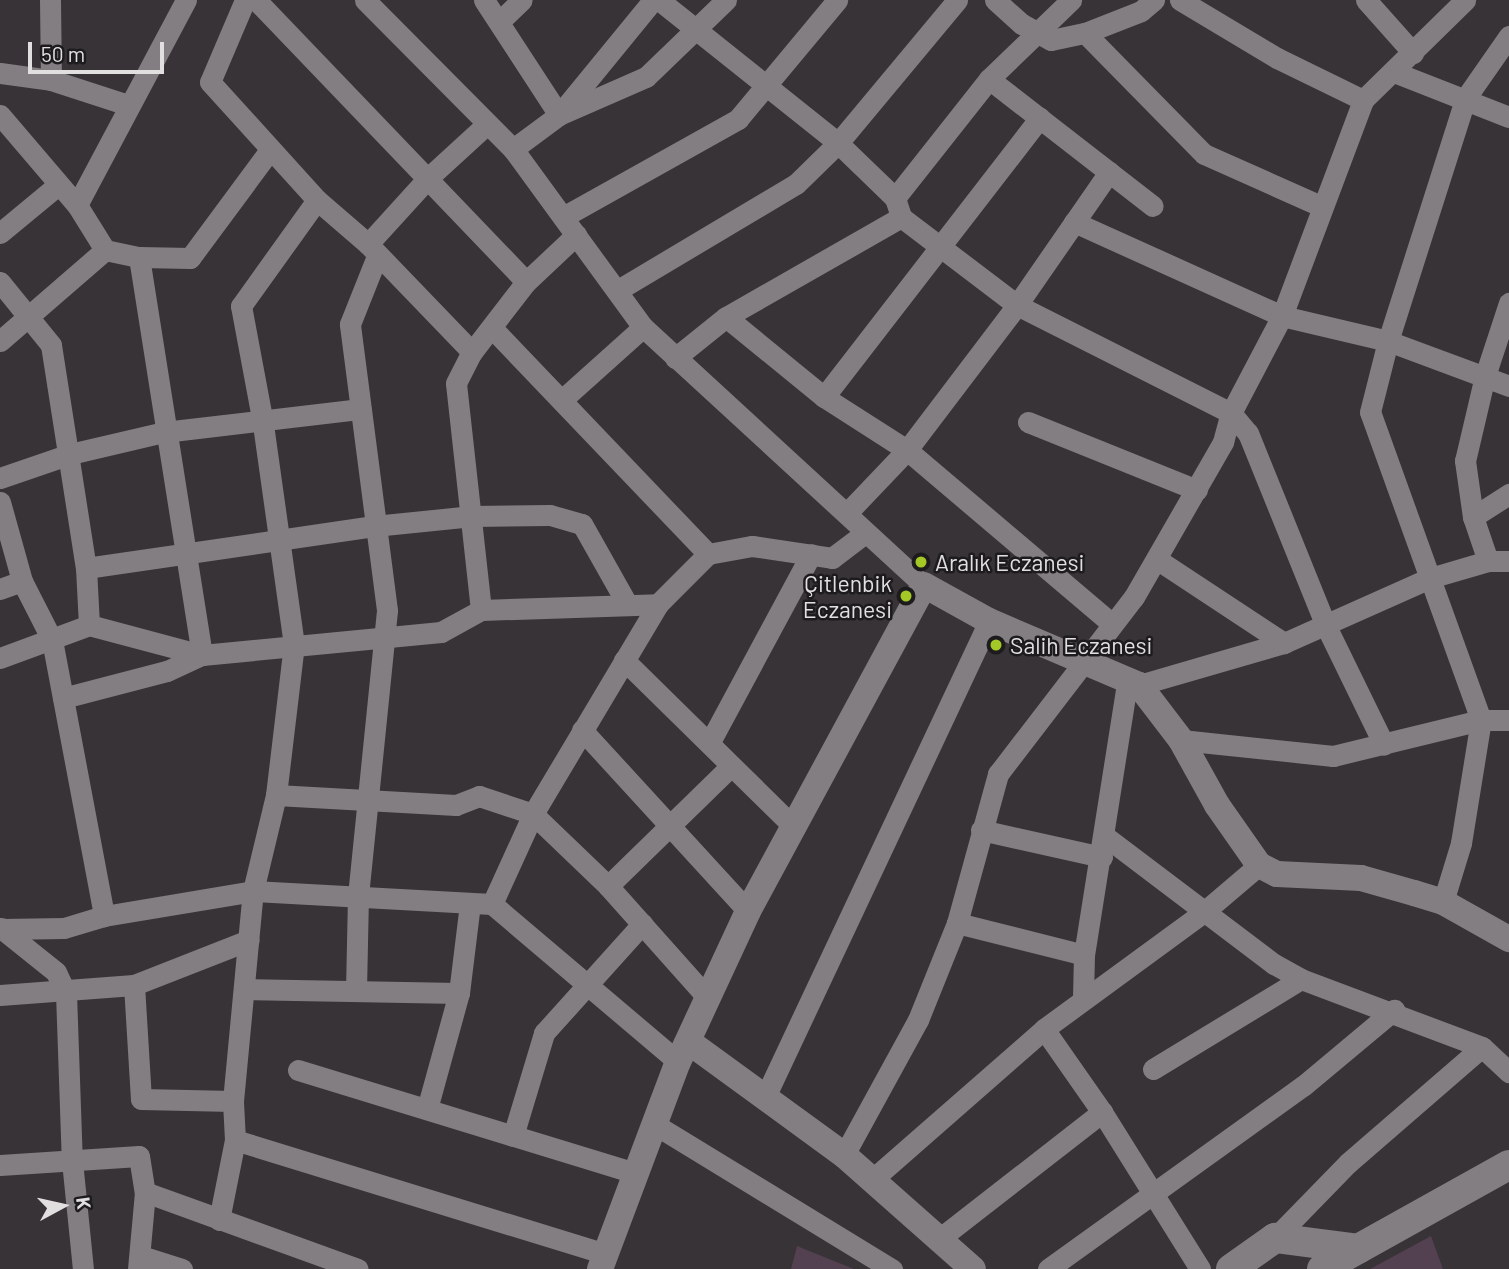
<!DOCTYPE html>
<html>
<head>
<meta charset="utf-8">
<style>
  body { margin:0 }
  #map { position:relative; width:1509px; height:1269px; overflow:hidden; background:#373336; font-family:Barlow,sans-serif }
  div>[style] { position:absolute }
  .green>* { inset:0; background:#534050 }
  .minor>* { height:21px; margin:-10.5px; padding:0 10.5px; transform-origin:10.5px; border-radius:10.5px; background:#837e82 }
  .tertiary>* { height:26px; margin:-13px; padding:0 13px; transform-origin:13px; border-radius:13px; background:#837e82 }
  .secondary>* { height:30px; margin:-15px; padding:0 15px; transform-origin:15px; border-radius:15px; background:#837e82 }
  .dots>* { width:19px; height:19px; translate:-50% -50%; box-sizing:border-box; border:4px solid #1d1b1d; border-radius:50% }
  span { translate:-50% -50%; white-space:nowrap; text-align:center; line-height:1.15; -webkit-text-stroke:5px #1d1b1d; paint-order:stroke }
  .poi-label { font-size:23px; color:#e2dfe1 }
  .left { translate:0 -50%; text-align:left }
  .right { translate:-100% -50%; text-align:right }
  .north { position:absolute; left:28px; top:1171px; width:70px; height:70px; -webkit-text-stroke:5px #1d1b1d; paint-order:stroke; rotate:82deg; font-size:19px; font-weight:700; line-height:28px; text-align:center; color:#e2dfe1 }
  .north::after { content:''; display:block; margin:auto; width:24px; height:32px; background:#e2dfe1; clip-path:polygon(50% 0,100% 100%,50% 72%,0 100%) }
  .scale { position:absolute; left:28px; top:42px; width:136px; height:32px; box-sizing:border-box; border:4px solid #e2dfe1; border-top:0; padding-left:9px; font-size:21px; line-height:24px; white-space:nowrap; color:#e2dfe1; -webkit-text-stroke:5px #1d1b1d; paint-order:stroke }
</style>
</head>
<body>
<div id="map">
  <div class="green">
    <div style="clip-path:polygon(1431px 1236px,1443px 1269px,1370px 1269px)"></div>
    <div style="clip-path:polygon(797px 1246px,854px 1269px,791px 1269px)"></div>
  </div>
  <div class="minor">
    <div style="left:50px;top:0;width:80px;rotate:89.3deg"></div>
    <div style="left:245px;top:0;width:89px;rotate:113.1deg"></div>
    <div style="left:210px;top:82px;width:159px;rotate:47.8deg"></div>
    <div style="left:317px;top:200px;width:67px;rotate:40.8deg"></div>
    <div style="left:368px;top:244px;width:150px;rotate:46.1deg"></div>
    <div style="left:256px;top:0;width:390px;rotate:46.2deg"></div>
    <div style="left:365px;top:0;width:210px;rotate:45.2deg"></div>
    <div style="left:513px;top:149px;width:220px;rotate:53.9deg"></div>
    <div style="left:643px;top:327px;width:381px;rotate:42.6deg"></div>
    <div style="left:484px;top:0;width:137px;rotate:56.9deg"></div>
    <div style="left:559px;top:115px;width:95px;rotate:-23.6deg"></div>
    <div style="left:646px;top:77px;width:111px;rotate:-43.9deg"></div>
    <div style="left:659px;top:0;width:229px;rotate:38.6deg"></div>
    <div style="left:838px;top:143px;width:79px;rotate:44deg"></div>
    <div style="left:895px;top:198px;width:20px;rotate:72deg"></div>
    <div style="left:901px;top:217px;width:146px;rotate:37.2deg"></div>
    <div style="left:1017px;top:305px;width:240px;rotate:26.8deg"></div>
    <div style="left:1231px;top:413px;width:26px;rotate:50deg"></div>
    <div style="left:1248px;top:433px;width:208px;rotate:68deg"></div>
    <div style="left:1326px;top:626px;width:132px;rotate:64deg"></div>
    <div style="left:995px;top:0;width:36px;rotate:42deg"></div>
    <div style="left:1022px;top:24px;width:33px;rotate:29deg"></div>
    <div style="left:1051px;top:40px;width:35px;rotate:-12deg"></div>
    <div style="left:1085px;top:33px;width:60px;rotate:-21.4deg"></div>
    <div style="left:1141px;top:11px;width:17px;rotate:-40deg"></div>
    <div style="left:1180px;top:0;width:113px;rotate:30.9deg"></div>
    <div style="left:1277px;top:58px;width:96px;rotate:26deg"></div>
    <div style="left:1366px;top:0;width:71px;rotate:48.4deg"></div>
    <div style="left:500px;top:21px;width:30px;rotate:-44deg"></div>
    <div style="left:1085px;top:33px;width:170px;rotate:45.5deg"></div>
    <div style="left:1204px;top:154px;width:128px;rotate:24deg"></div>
    <div style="left:1394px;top:72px;width:123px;rotate:21.4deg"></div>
    <div style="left:0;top:73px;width:51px;rotate:7.8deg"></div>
    <div style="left:51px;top:80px;width:81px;rotate:18deg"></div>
    <div style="left:989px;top:79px;width:207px;rotate:37.8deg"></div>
    <div style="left:0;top:115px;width:118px;rotate:49.5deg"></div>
    <div style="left:77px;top:205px;width:53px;rotate:58.1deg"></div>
    <div style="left:105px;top:250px;width:35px;rotate:12deg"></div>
    <div style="left:139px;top:257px;width:51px;rotate:1.1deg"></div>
    <div style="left:190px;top:258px;width:134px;rotate:-53.5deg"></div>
    <div style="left:513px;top:149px;width:57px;rotate:-36.5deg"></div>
    <div style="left:559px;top:115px;width:149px;rotate:-50.7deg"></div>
    <div style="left:895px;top:198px;width:152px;rotate:-51.7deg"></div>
    <div style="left:989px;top:79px;width:114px;rotate:-43.9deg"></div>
    <div style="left:77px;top:205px;width:232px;rotate:-62deg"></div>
    <div style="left:563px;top:217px;width:201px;rotate:-29.2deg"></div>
    <div style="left:738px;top:119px;width:155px;rotate:-50.2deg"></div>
    <div style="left:1074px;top:222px;width:228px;rotate:24.3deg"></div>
    <div style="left:1282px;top:316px;width:109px;rotate:13.3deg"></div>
    <div style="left:1388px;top:341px;width:129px;rotate:20.4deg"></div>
    <div style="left:0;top:233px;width:75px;rotate:-39.6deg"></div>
    <div style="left:368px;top:244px;width:89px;rotate:-47.7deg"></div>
    <div style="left:428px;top:178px;width:80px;rotate:-42.5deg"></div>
    <div style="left:0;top:282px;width:81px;rotate:51deg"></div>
    <div style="left:51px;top:345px;width:226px;rotate:81.1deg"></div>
    <div style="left:86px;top:568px;width:57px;rotate:87deg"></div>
    <div style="left:618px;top:290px;width:207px;rotate:-30.8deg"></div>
    <div style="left:796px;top:184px;width:59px;rotate:-44.3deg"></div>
    <div style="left:838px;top:143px;width:186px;rotate:-50.2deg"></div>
    <div style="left:726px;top:317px;width:127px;rotate:39.2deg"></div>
    <div style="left:824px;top:397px;width:98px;rotate:32.6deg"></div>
    <div style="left:907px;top:450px;width:266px;rotate:40.3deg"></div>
    <div style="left:492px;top:328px;width:313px;rotate:46.3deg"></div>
    <div style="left:0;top:341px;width:139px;rotate:-40.9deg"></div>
    <div style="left:675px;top:358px;width:65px;rotate:-38.8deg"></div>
    <div style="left:726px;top:317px;width:202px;rotate:-29.7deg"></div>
    <div style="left:824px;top:397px;width:353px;rotate:-52.3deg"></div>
    <div style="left:564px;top:398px;width:106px;rotate:-41.9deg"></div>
    <div style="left:1028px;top:422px;width:182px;rotate:21.9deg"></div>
    <div style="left:0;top:478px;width:74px;rotate:-18.9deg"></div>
    <div style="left:70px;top:454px;width:97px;rotate:-13.2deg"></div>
    <div style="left:164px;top:432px;width:198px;rotate:-6.7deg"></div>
    <div style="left:0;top:502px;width:82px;rotate:74.4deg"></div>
    <div style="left:22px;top:581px;width:66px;rotate:63deg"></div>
    <div style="left:52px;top:640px;width:281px;rotate:79.3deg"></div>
    <div style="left:847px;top:513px;width:87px;rotate:-46.4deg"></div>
    <div style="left:907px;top:450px;width:182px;rotate:-52.8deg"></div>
    <div style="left:1017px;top:305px;width:162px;rotate:-55.3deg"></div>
    <div style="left:1473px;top:517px;width:43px;rotate:-32.6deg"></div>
    <div style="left:1158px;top:560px;width:151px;rotate:33.4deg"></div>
    <div style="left:1488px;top:561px;width:46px;rotate:-108.8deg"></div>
    <div style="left:1473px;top:517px;width:57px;rotate:-98.1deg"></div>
    <div style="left:1465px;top:461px;width:87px;rotate:-76.8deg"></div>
    <div style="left:1485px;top:376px;width:77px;rotate:-71.8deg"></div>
    <div style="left:86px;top:568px;width:291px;rotate:-8.3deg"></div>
    <div style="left:374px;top:526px;width:99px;rotate:-5.8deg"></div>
    <div style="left:472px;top:516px;width:78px;rotate:-0.7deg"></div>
    <div style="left:550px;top:515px;width:33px;rotate:16deg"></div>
    <div style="left:582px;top:524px;width:92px;rotate:60.6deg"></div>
    <div style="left:0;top:589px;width:23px;rotate:-20deg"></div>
    <div style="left:481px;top:610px;width:228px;rotate:-96.3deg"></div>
    <div style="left:456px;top:383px;width:35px;rotate:-63deg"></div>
    <div style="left:472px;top:352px;width:88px;rotate:-52.4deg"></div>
    <div style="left:526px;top:282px;width:69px;rotate:-43.2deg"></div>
    <div style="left:0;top:658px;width:95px;rotate:-20.3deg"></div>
    <div style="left:89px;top:625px;width:117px;rotate:14.9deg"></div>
    <div style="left:202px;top:655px;width:403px;rotate:-99deg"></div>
    <div style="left:624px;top:660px;width:237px;rotate:44.5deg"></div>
    <div style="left:1139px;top:685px;width:151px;rotate:-16.2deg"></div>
    <div style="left:1284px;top:643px;width:160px;rotate:-24deg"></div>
    <div style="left:1430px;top:578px;width:60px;rotate:-16.3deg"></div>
    <div style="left:1488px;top:561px;width:21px"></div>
    <div style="left:63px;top:698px;width:107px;rotate:-14.6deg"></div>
    <div style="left:167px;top:671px;width:38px;rotate:-25deg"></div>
    <div style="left:202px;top:655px;width:240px;rotate:-5.5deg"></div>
    <div style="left:441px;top:632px;width:46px;rotate:-28.8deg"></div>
    <div style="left:481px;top:610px;width:177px;rotate:-1.9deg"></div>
    <div style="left:582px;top:730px;width:246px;rotate:47.5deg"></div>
    <div style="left:711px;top:740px;width:211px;rotate:-61.7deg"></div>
    <div style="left:1181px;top:740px;width:153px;rotate:6deg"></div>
    <div style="left:1333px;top:756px;width:152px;rotate:-13.7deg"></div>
    <div style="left:1481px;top:720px;width:28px"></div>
    <div style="left:276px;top:795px;width:180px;rotate:3.2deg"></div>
    <div style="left:456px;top:805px;width:25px;rotate:-21deg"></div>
    <div style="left:479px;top:796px;width:57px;rotate:18.4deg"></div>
    <div style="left:533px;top:814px;width:104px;rotate:43.8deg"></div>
    <div style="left:608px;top:886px;width:149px;rotate:48.3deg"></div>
    <div style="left:981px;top:830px;width:124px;rotate:12.6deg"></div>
    <div style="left:1106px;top:837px;width:211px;rotate:37.1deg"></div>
    <div style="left:1274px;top:964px;width:31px;rotate:29deg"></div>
    <div style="left:1301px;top:979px;width:193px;rotate:20.6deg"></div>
    <div style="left:1482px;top:1047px;width:37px;rotate:43deg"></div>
    <div style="left:608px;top:886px;width:172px;rotate:-44.3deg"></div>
    <div style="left:1443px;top:902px;width:62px;rotate:-73deg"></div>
    <div style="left:1461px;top:843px;width:125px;rotate:-80.8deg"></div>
    <div style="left:1481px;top:720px;width:327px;rotate:-109.8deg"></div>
    <div style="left:1370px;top:412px;width:73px;rotate:-75.8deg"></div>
    <div style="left:1388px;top:341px;width:254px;rotate:-72.3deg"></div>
    <div style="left:1465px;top:99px;width:77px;rotate:-55.1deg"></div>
    <div style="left:492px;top:904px;width:244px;rotate:40.3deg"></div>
    <div style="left:957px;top:923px;width:131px;rotate:14.1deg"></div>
    <div style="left:1px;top:928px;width:70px;rotate:38.7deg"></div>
    <div style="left:56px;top:972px;width:23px;rotate:65deg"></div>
    <div style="left:66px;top:993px;width:168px;rotate:88deg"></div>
    <div style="left:72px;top:1161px;width:109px;rotate:84.2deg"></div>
    <div style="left:2px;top:929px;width:62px;rotate:-0.9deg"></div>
    <div style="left:64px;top:928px;width:42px;rotate:-16.7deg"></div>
    <div style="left:104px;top:916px;width:151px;rotate:-9.5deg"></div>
    <div style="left:253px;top:891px;width:239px;rotate:3.1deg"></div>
    <div style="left:492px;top:904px;width:99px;rotate:-65.5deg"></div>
    <div style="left:533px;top:814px;width:244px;rotate:-59.2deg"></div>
    <div style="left:658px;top:604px;width:71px;rotate:-45deg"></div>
    <div style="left:708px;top:554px;width:45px;rotate:-10.3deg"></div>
    <div style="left:752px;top:546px;width:81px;rotate:8.5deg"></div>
    <div style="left:832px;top:558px;width:40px;rotate:-37deg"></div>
    <div style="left:134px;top:985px;width:114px;rotate:86.5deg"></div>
    <div style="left:141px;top:1099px;width:92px;rotate:1.2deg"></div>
    <div style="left:246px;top:989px;width:213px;rotate:1.1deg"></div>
    <div style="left:356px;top:991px;width:95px;rotate:-88.8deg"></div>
    <div style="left:358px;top:896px;width:287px;rotate:-84.2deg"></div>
    <div style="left:387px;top:610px;width:288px;rotate:-97.4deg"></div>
    <div style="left:350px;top:324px;width:73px;rotate:-68.3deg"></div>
    <div style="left:0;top:995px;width:134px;rotate:-4.3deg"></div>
    <div style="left:134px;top:985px;width:123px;rotate:-21.4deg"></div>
    <div style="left:1083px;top:998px;width:43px;rotate:-88.7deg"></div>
    <div style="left:1084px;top:955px;width:276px;rotate:-81deg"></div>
    <div style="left:1044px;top:1029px;width:101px;rotate:55.1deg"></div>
    <div style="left:1102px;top:1112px;width:185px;rotate:58deg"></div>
    <div style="left:1153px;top:1069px;width:173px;rotate:-31.3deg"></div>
    <div style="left:298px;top:1070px;width:352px;rotate:17deg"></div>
    <div style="left:766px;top:1095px;width:524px;rotate:-64.8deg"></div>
    <div style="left:427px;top:1109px;width:120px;rotate:-74.6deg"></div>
    <div style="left:459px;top:993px;width:90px;rotate:-83deg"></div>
    <div style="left:654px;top:1124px;width:279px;rotate:31.4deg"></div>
    <div style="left:513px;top:1136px;width:108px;rotate:-73.2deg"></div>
    <div style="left:544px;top:1033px;width:147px;rotate:-48deg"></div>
    <div style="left:235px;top:1140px;width:388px;rotate:17.1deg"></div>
    <div style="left:844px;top:1155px;width:154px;rotate:-61.3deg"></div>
    <div style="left:918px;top:1020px;width:105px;rotate:-68.1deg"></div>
    <div style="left:957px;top:923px;width:155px;rotate:-74.6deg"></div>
    <div style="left:998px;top:774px;width:223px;rotate:-52.5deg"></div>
    <div style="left:1134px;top:597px;width:179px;rotate:-60.1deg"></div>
    <div style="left:1223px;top:442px;width:30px;rotate:-75deg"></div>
    <div style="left:1231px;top:413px;width:110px;rotate:-62.3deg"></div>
    <div style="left:1282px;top:316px;width:231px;rotate:-69.4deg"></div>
    <div style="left:1363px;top:100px;width:143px;rotate:-44.4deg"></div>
    <div style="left:0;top:1165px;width:139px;rotate:-3.7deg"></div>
    <div style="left:139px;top:1156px;width:36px;rotate:81deg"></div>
    <div style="left:145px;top:1192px;width:226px;rotate:19.9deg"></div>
    <div style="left:874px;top:1178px;width:226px;rotate:-41.2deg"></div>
    <div style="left:1044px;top:1029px;width:200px;rotate:-36.2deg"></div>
    <div style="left:1205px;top:911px;width:71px;rotate:-40.4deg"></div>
    <div style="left:219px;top:1220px;width:82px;rotate:-78.7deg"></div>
    <div style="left:235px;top:1140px;width:39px;rotate:-93deg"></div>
    <div style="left:233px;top:1101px;width:211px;rotate:-84.6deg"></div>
    <div style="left:253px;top:891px;width:99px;rotate:-76.5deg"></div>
    <div style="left:276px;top:795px;width:151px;rotate:-83.2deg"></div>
    <div style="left:294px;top:645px;width:229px;rotate:-98deg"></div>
    <div style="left:262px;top:418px;width:114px;rotate:-100.6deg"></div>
    <div style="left:241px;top:306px;width:130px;rotate:-54.4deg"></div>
    <div style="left:1275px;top:1238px;width:105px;rotate:-45.8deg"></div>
    <div style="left:1348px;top:1163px;width:177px;rotate:-40.9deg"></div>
    <div style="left:939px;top:1239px;width:207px;rotate:-37.9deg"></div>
    <div style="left:141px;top:1256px;width:43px;rotate:17.6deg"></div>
    <div style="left:138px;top:1269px;width:77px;rotate:-84.8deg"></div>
    <div style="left:1048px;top:1269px;width:314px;rotate:-35.7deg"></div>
    <div style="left:1303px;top:1086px;width:119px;rotate:-39.9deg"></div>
  </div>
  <div class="tertiary">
    <div style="left:689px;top:1042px;width:192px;rotate:36.1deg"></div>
    <div style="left:844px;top:1155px;width:172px;rotate:41.5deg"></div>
    <div style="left:600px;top:1269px;width:221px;rotate:-69.4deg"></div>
    <div style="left:678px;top:1062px;width:166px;rotate:-65.1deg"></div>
    <div style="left:748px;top:911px;width:370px;rotate:-61.6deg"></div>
    <div style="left:924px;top:585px;width:74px;rotate:29deg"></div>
    <div style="left:989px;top:621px;width:163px;rotate:23.1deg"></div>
    <div style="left:1139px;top:685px;width:69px;rotate:52.6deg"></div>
    <div style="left:1181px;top:740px;width:74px;rotate:61deg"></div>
    <div style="left:1217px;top:805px;width:73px;rotate:55deg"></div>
    <div style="left:1259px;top:865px;width:20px;rotate:27deg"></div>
    <div style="left:1277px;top:874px;width:84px;rotate:2.7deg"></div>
    <div style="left:1361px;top:878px;width:55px;rotate:15.8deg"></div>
    <div style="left:1414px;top:893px;width:30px;rotate:17deg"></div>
    <div style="left:1443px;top:902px;width:76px;rotate:29.3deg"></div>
  </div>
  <div class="secondary">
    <div style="left:1231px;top:1269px;width:54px;rotate:-35.2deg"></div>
    <div style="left:1275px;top:1238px;width:84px;rotate:7.5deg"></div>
    <div style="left:1322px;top:1269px;width:214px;rotate:-29.1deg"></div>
  </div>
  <div class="dots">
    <div style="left:921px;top:562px;background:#a4c825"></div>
    <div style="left:906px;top:596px;background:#a4c825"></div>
    <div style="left:996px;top:645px;background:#a4c825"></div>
  </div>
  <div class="poi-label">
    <span class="left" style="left:935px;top:562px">Aralık Eczanesi</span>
    <span class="right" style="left:892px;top:596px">Çitlenbik<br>Eczanesi</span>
    <span class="left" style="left:1010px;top:645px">Salih Eczanesi</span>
  </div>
  <div class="north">K</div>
  <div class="scale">50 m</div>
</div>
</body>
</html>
